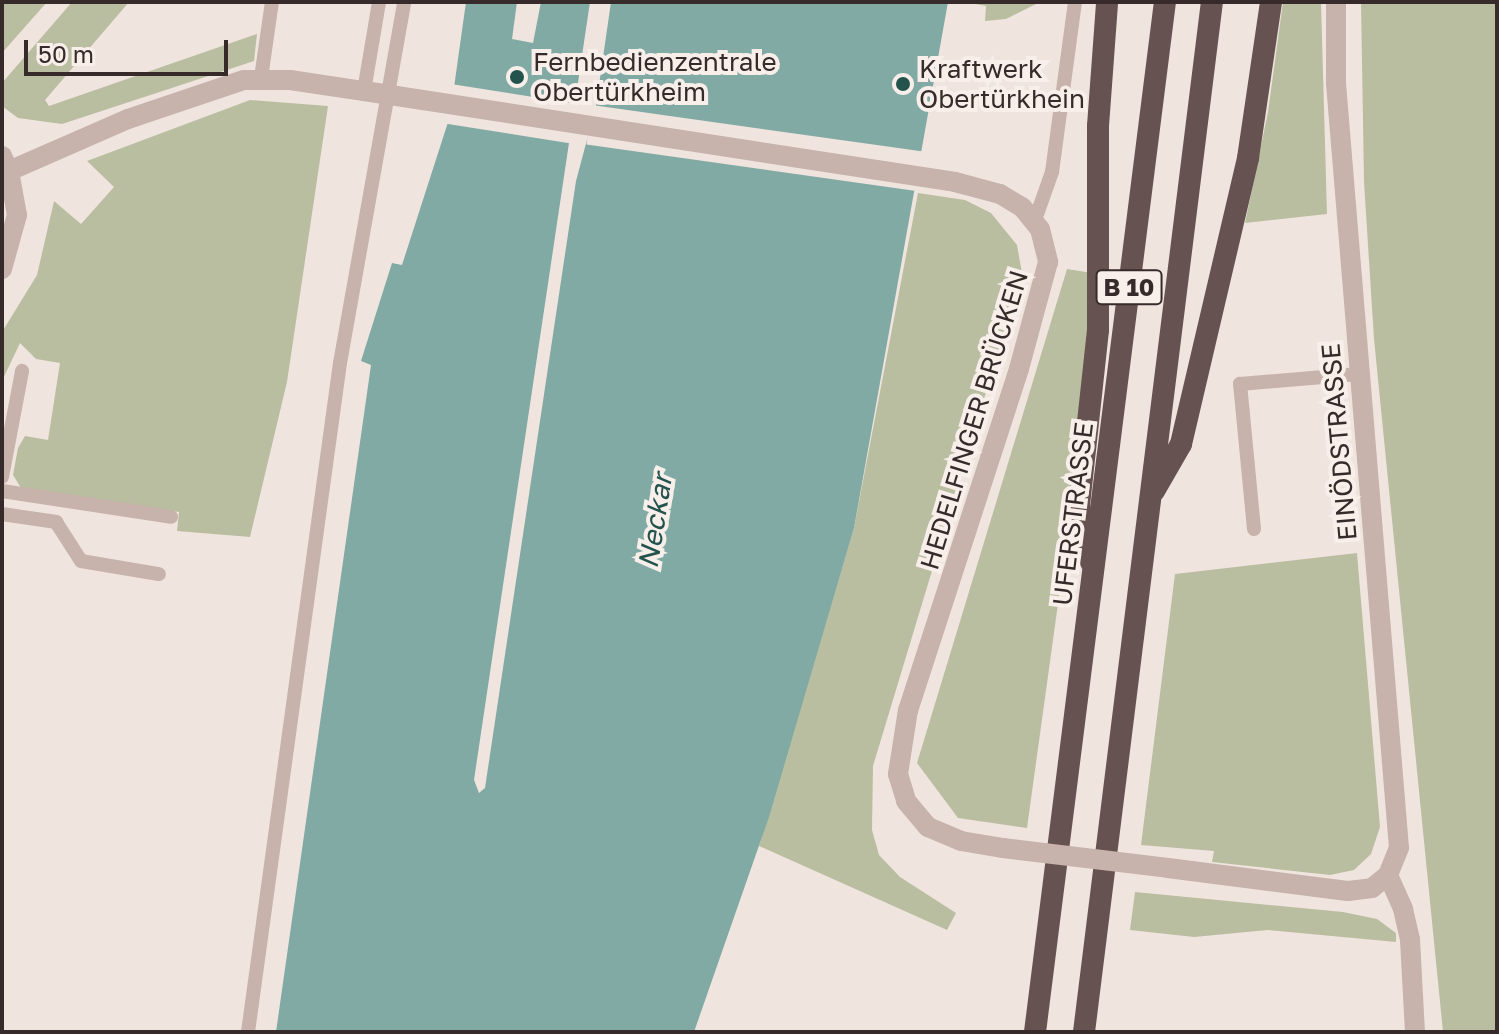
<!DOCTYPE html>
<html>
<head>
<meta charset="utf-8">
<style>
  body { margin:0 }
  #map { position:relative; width:1499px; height:1034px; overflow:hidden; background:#f0e4df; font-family:"Golos Text",sans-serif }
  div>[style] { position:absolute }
  .green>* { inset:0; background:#babea0 }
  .water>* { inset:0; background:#80aaa3 }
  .pier>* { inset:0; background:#f0e4df; transform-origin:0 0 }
  .service>* { height:14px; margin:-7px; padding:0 7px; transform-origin:7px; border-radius:7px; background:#c7b2ac }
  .minor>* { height:20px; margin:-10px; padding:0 10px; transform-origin:10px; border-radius:10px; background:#c7b2ac }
  .tertiary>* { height:20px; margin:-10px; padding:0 10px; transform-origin:10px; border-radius:10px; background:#c7b2ac }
  .trunk>* { height:22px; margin:-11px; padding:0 11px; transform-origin:11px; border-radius:11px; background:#665250 }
  .tertiary-bridge>* { height:20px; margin:-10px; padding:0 10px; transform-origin:10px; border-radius:10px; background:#c7b2ac }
  .dots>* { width:22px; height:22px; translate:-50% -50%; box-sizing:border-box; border:4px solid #f8efeb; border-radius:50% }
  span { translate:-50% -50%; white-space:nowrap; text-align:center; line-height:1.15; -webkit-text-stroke:8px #f8efeb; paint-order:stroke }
  .shield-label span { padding:2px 6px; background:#f8efeb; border:2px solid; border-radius:6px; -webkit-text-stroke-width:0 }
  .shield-label { font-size:24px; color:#362b2a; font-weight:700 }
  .poi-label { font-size:26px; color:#362b2a }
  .left { translate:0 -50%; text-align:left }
  .street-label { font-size:26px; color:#362b2a }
  .water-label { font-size:28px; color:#23534c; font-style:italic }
  .frame { position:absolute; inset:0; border:4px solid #362b2a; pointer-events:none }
  .scale { position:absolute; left:24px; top:40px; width:204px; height:36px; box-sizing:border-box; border:4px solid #362b2a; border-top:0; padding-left:10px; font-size:24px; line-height:28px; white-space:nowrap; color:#362b2a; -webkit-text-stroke:6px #f8efeb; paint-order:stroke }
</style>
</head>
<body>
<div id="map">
  <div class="green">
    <div style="clip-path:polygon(2px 2px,47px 2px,2px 53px)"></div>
    <div style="clip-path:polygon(72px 2px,129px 2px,45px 100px,49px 106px,257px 34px,254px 61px,62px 124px,18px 118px,2px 106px,2px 83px)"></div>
    <div style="clip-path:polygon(965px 2px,1040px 2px,1006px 19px,985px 21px,986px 6px)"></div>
    <div style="clip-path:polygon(1283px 2px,1321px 2px,1327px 214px,1245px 223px,1268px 112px)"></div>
    <div style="clip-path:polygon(1361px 2px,1497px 2px,1497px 1032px,1443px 1032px,1374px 339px,1364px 182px)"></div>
    <div style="clip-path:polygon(250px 100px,328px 106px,287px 382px,250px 537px,177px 531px,179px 512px,21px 488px,13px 475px,18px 448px,25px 436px,48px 440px,60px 363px,36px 359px,20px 343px,2px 381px,2px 332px,37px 275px,54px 201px,81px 224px,114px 187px,87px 161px)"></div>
    <div style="clip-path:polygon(918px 193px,965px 200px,991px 213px,1017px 245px,1022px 273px,873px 766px,872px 830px,879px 855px,900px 877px,956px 913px,947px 930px,759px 846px,854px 528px)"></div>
    <div style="clip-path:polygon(1067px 269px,1092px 273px,1087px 394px,1027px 828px,958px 818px,917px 763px)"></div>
    <div style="clip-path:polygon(1357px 553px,1380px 827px,1371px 854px,1354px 870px,1330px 875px,1212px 862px,1214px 851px,1141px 845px,1175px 574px)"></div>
    <div style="clip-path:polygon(1135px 892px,1343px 912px,1377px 919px,1396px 933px,1396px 942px,1268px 930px,1194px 937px,1130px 930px)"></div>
  </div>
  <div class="water">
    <div style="clip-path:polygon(466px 2px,517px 2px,512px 39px,533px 43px,541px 2px,590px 2px,474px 780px,479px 793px,485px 788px,576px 181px,596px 106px,611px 2px,948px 2px,854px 528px,769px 817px,694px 1032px,276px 1032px,371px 365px,361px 361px,392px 263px,402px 265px,450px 116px)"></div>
  </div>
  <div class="pier">
    <div style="left:451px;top:84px;width:128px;height:40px;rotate:9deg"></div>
    <div style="left:592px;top:105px;width:340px;height:40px;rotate:8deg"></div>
  </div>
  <div class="service">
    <div style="left:261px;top:78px;width:77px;rotate:-81.8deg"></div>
    <div style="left:364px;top:91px;width:90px;rotate:-80.4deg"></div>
    <div style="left:1035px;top:220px;width:51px;rotate:-70.5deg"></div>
    <div style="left:1052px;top:172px;width:172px;rotate:-82.3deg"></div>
    <div style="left:2px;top:477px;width:108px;rotate:-79.3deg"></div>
    <div style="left:2px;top:491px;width:171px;rotate:8.7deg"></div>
    <div style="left:2px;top:514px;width:55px;rotate:8.4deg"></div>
    <div style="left:56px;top:522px;width:46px;rotate:57.3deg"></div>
    <div style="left:81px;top:561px;width:79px;rotate:9.5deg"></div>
    <div style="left:1254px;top:529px;width:146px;rotate:-95.5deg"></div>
    <div style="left:1240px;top:384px;width:119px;rotate:-4.8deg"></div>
    <div style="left:248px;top:1032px;width:675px;rotate:-82.17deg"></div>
    <div style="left:340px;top:363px;width:367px;rotate:-79.9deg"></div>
  </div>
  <div class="minor">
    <div style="left:2px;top:269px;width:56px;rotate:-74.5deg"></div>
    <div style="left:17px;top:215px;width:45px;rotate:-100.3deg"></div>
    <div style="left:1388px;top:875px;width:37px;rotate:66deg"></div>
    <div style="left:1403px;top:909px;width:32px;rotate:77deg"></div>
    <div style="left:1410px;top:940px;width:92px;rotate:86.9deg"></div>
  </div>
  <div class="tertiary">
    <div style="left:2px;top:156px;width:17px;rotate:65deg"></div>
    <div style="left:9px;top:171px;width:130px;rotate:-23.6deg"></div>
    <div style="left:128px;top:119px;width:122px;rotate:-18.6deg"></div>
    <div style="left:244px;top:80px;width:46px"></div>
    <div style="left:290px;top:80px;width:75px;rotate:8.5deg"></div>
    <div style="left:955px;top:182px;width:47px;rotate:14.9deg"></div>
    <div style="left:1000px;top:194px;width:26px;rotate:31deg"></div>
    <div style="left:1022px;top:207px;width:28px;rotate:51deg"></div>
    <div style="left:1040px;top:229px;width:34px;rotate:76deg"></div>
    <div style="left:1048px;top:262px;width:111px;rotate:105.2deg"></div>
    <div style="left:1019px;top:369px;width:359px;rotate:108deg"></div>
    <div style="left:908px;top:710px;width:65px;rotate:98.9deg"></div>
    <div style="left:898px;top:774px;width:28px;rotate:73deg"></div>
    <div style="left:906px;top:801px;width:34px;rotate:50deg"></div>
    <div style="left:928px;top:827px;width:36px;rotate:23deg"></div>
    <div style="left:961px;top:841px;width:43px;rotate:9.5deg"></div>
    <div style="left:1168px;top:868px;width:181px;rotate:7.3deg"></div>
    <div style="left:1348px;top:891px;width:24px;rotate:-7deg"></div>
    <div style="left:1372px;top:888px;width:21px;rotate:-39deg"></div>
    <div style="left:1388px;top:875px;width:29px;rotate:-68deg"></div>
    <div style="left:1399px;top:848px;width:768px;rotate:-94.71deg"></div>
    <div style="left:1336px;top:83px;width:81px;rotate:-90deg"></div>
  </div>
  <div class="trunk">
    <div style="left:1154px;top:491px;width:54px;rotate:-60.1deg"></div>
    <div style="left:1181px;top:444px;width:294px;rotate:-76.8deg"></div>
    <div style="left:1248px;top:158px;width:158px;rotate:-81.6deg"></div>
    <div style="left:1091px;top:562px;width:58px;rotate:-101.9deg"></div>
    <div style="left:1079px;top:505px;width:176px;rotate:-83.8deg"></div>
    <div style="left:1098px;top:330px;width:204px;rotate:-90deg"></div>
    <div style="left:1098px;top:126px;width:124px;rotate:-85.8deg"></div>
    <div style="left:1035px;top:1032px;width:1038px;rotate:-82.81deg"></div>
    <div style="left:1084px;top:1032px;width:1038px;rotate:-82.92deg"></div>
  </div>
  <div class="tertiary-bridge">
    <div style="left:364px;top:91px;width:598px;rotate:8.75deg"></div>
    <div style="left:1003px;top:848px;width:166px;rotate:6.9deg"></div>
  </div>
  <div class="dots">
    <div style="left:517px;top:77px;background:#23534c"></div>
    <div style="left:903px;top:84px;background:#23534c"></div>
  </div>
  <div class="shield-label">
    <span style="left:1129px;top:287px">B 10</span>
  </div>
  <div class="poi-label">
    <span class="left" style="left:533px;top:77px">Fernbedienzentrale<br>Obertürkheim</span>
    <span class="left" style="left:919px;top:84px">Kraftwerk<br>Obertürkhein</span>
  </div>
  <div class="street-label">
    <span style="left:974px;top:420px;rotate:-73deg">HEDELFINGER BRÜCKEN</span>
    <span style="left:1339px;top:442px;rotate:-95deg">EINÖDSTRASSE</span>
    <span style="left:1073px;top:514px;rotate:-83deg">UFERSTRASSE</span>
  </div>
  <div class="water-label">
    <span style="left:655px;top:521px;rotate:-81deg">Neckar</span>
  </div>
  <div class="frame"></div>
  <div class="scale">50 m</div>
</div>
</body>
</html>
